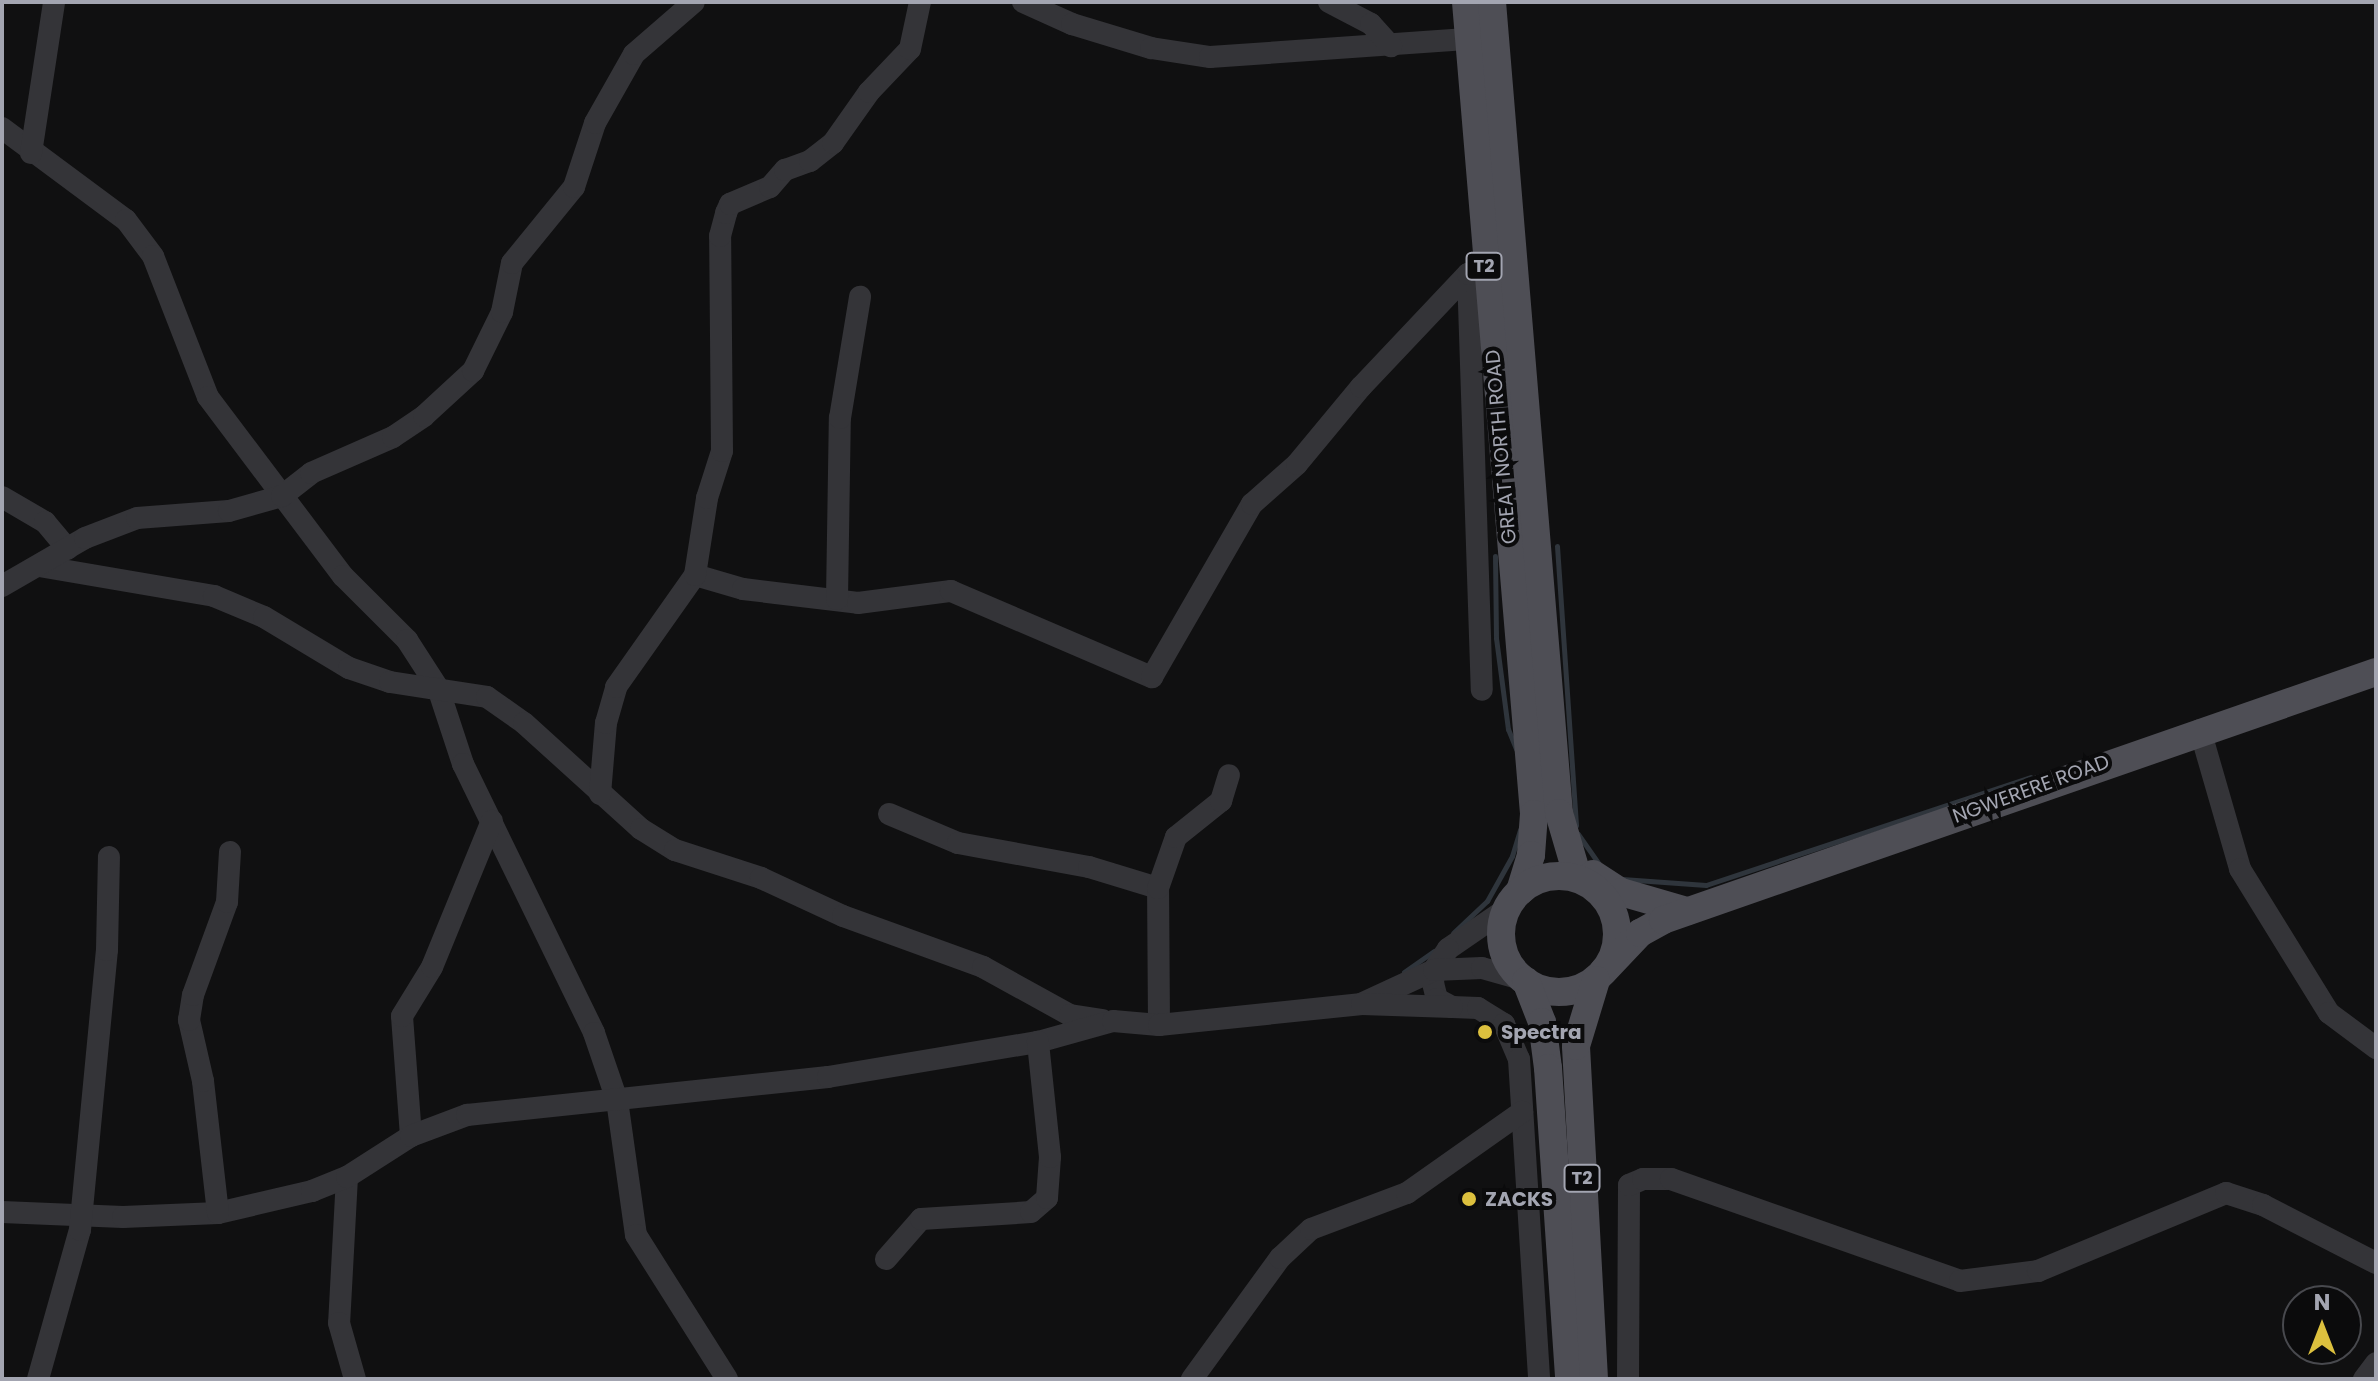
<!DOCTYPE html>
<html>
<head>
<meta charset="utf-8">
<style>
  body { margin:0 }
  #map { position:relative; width:2378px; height:1381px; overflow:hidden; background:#101011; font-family:Poppins,sans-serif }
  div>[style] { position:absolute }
  .stream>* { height:5px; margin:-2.5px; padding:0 2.5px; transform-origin:2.5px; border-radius:2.5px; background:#2f353c }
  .minor>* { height:22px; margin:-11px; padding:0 11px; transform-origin:11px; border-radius:11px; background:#343438 }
  .major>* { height:28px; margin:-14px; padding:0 14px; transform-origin:14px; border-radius:14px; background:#4e4e55 }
  .major>.ring { margin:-14px; padding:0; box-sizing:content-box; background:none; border:28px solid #4e4e55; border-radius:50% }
  .dots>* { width:22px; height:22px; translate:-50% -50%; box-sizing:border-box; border:4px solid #0b0b0c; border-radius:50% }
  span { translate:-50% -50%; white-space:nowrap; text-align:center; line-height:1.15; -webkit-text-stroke:8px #0b0b0c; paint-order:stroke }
  .shield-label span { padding:2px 6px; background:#0b0b0c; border:2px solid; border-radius:6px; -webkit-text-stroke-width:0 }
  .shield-label { font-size:18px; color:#a3a5b1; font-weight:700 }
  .street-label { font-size:20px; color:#a3a5b1 }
  .poi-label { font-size:20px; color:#a3a5b1; font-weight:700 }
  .left { translate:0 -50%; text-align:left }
  .frame { position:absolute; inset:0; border:4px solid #a3a5b1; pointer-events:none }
  .north { position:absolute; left:2282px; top:1285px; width:80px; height:80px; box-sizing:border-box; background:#0b0b0c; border:2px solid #48494e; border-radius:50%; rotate:0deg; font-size:22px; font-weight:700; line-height:32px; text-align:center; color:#a3a5b1 }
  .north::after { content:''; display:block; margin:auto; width:28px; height:36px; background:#dcc03e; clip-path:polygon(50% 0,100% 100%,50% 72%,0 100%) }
</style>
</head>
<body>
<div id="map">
  <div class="stream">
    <div style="left:1557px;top:546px;width:280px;rotate:86.1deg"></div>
    <div style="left:1495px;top:556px;width:82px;rotate:89.3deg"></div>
    <div style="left:1496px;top:638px;width:92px;rotate:82.5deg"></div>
    <div style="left:1508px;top:729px;width:22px;rotate:68deg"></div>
    <div style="left:1578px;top:834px;width:38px;rotate:55deg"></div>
    <div style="left:1622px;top:879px;width:84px;rotate:4.1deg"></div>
    <div style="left:1706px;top:885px;width:342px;rotate:-18.4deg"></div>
    <div style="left:1453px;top:933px;width:47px;rotate:-43.3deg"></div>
    <div style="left:1487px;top:901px;width:51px;rotate:-60.9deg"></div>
    <div style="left:1512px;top:856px;width:28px;rotate:-73deg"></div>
    <div style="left:1404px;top:972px;width:37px;rotate:-35deg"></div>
  </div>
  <div class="minor">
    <div style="left:1023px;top:2px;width:54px;rotate:24.2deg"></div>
    <div style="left:1072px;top:24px;width:83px;rotate:16.9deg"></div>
    <div style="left:1151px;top:48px;width:60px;rotate:8.7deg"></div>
    <div style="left:1210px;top:57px;width:275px;rotate:-4deg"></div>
    <div style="left:1329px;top:2px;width:47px;rotate:27.6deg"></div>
    <div style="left:1371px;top:24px;width:30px;rotate:48deg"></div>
    <div style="left:2px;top:128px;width:154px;rotate:36.6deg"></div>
    <div style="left:126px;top:220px;width:45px;rotate:53.1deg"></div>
    <div style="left:153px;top:256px;width:151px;rotate:68.7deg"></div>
    <div style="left:208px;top:397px;width:224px;rotate:53deg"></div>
    <div style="left:343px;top:576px;width:91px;rotate:45deg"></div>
    <div style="left:407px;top:640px;width:57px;rotate:57.1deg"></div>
    <div style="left:438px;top:688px;width:80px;rotate:71.8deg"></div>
    <div style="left:463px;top:764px;width:299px;rotate:64deg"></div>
    <div style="left:594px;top:1033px;width:71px;rotate:71.1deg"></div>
    <div style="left:617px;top:1100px;width:136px;rotate:82deg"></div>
    <div style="left:636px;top:1235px;width:170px;rotate:57.7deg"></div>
    <div style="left:31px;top:153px;width:153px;rotate:-81.3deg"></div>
    <div style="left:1468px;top:274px;width:416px;rotate:88.1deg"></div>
    <div style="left:2px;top:497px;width:50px;rotate:30.2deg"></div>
    <div style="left:45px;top:522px;width:35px;rotate:50deg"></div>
    <div style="left:39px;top:566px;width:178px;rotate:9.7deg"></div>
    <div style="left:214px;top:596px;width:54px;rotate:22.8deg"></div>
    <div style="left:264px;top:617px;width:99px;rotate:31deg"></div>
    <div style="left:349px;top:668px;width:43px;rotate:18.9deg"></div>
    <div style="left:390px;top:682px;width:98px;rotate:8.8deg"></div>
    <div style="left:487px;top:697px;width:45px;rotate:35.1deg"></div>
    <div style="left:524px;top:723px;width:158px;rotate:42.2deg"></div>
    <div style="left:641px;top:829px;width:40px;rotate:32deg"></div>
    <div style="left:675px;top:850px;width:90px;rotate:18deg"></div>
    <div style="left:761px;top:878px;width:90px;rotate:24.9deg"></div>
    <div style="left:843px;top:916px;width:149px;rotate:20deg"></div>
    <div style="left:983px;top:967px;width:99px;rotate:28.9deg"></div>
    <div style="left:1070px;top:1015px;width:33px;rotate:9deg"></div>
    <div style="left:695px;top:575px;width:50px;rotate:16.3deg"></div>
    <div style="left:743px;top:589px;width:116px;rotate:6.9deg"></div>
    <div style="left:858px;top:603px;width:94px;rotate:-7.4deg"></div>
    <div style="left:951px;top:591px;width:219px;rotate:23.2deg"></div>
    <div style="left:1152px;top:677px;width:200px;rotate:-60deg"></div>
    <div style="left:1252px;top:504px;width:60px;rotate:-41.6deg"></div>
    <div style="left:1297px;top:464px;width:100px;rotate:-50.3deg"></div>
    <div style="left:1361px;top:387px;width:156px;rotate:-46.6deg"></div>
    <div style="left:1468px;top:274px;width:34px;rotate:-12deg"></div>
    <div style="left:2px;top:586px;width:96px;rotate:-30deg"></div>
    <div style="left:85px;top:538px;width:56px;rotate:-21deg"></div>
    <div style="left:137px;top:518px;width:92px;rotate:-4.4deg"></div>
    <div style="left:229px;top:511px;width:55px;rotate:-15.8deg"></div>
    <div style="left:282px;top:496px;width:37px;rotate:-38deg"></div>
    <div style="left:311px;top:473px;width:90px;rotate:-23.7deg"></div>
    <div style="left:393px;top:437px;width:37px;rotate:-34deg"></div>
    <div style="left:424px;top:416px;width:67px;rotate:-42.6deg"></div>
    <div style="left:473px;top:371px;width:66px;rotate:-63.8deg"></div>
    <div style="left:502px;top:312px;width:50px;rotate:-78.5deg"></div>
    <div style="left:512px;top:263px;width:98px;rotate:-50.8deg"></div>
    <div style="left:574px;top:187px;width:67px;rotate:-71.8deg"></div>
    <div style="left:595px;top:123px;width:79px;rotate:-60.5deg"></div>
    <div style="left:634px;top:54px;width:79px;rotate:-40.9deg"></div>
    <div style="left:837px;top:599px;width:181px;rotate:-89.1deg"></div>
    <div style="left:840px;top:418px;width:123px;rotate:-80.6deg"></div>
    <div style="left:2200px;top:730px;width:145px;rotate:73.9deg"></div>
    <div style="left:2240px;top:869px;width:169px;rotate:58.3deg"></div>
    <div style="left:2329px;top:1013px;width:59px;rotate:36.7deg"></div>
    <div style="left:600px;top:794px;width:71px;rotate:-85.2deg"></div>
    <div style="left:606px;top:723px;width:37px;rotate:-74deg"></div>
    <div style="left:616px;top:687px;width:137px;rotate:-54.8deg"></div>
    <div style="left:695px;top:575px;width:78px;rotate:-81.1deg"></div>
    <div style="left:707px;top:498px;width:49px;rotate:-72.3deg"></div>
    <div style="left:722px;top:451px;width:215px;rotate:-90.5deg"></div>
    <div style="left:720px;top:236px;width:24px;rotate:-75deg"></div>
    <div style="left:726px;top:213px;width:10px;rotate:-66deg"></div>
    <div style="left:730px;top:204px;width:43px;rotate:-23deg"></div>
    <div style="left:770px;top:187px;width:23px;rotate:-49deg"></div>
    <div style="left:785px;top:170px;width:27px;rotate:-20deg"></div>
    <div style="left:810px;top:161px;width:29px;rotate:-38deg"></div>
    <div style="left:833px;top:143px;width:62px;rotate:-54.8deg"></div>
    <div style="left:869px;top:92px;width:59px;rotate:-46.4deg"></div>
    <div style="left:910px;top:49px;width:48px;rotate:-78deg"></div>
    <div style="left:889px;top:814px;width:75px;rotate:22.8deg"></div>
    <div style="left:958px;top:843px;width:133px;rotate:10.4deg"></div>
    <div style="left:1089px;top:867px;width:72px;rotate:16.9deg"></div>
    <div style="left:1509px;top:907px;width:74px;rotate:145.5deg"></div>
    <div style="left:1448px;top:949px;width:25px;rotate:124deg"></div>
    <div style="left:1434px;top:970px;width:13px;rotate:94deg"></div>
    <div style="left:1433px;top:983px;width:16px;rotate:76deg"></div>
    <div style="left:1437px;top:999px;width:17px;rotate:28deg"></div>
    <div style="left:1452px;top:1007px;width:26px;rotate:2deg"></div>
    <div style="left:1478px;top:1008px;width:31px;rotate:32deg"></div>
    <div style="left:1504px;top:1024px;width:38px;rotate:67deg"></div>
    <div style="left:1519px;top:1059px;width:321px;rotate:86.4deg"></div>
    <div style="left:1363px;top:1003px;width:78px;rotate:-24.9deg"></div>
    <div style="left:1434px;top:970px;width:48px;rotate:-2.4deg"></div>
    <div style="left:1482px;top:968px;width:45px;rotate:15.6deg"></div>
    <div style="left:1159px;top:1025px;width:137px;rotate:-90.4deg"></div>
    <div style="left:1158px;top:888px;width:54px;rotate:-70.6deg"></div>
    <div style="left:1176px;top:837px;width:58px;rotate:-38.7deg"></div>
    <div style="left:1221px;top:801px;width:27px;rotate:-73deg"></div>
    <div style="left:411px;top:1136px;width:120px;rotate:-94.3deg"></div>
    <div style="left:402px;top:1016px;width:57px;rotate:-58.5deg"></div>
    <div style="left:432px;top:967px;width:158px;rotate:-67.7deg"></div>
    <div style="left:347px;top:1177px;width:146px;rotate:93.1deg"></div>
    <div style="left:339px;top:1323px;width:58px;rotate:74.1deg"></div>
    <div style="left:2px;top:1212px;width:121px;rotate:2.4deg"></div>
    <div style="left:123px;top:1217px;width:95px;rotate:-2.4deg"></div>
    <div style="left:218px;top:1213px;width:97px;rotate:-13.2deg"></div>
    <div style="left:312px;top:1191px;width:38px;rotate:-22deg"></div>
    <div style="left:347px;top:1177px;width:76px;rotate:-32.6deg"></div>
    <div style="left:411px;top:1136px;width:60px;rotate:-20.6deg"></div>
    <div style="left:467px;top:1115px;width:363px;rotate:-6deg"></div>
    <div style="left:828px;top:1077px;width:213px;rotate:-9.5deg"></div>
    <div style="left:1038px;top:1042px;width:78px;rotate:-15.6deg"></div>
    <div style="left:1113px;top:1021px;width:46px;rotate:5deg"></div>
    <div style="left:1159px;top:1025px;width:204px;rotate:-5.9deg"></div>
    <div style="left:1362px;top:1004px;width:90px;rotate:1.9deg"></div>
    <div style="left:218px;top:1213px;width:133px;rotate:-96.5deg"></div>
    <div style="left:203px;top:1081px;width:63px;rotate:-102.9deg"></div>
    <div style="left:189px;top:1020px;width:25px;rotate:-81deg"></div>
    <div style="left:193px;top:995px;width:99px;rotate:-69.9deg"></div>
    <div style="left:227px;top:902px;width:50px;rotate:-86.6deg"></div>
    <div style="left:886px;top:1259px;width:53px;rotate:-48.8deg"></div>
    <div style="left:921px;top:1219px;width:110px;rotate:-3.6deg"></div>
    <div style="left:1031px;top:1212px;width:21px;rotate:-41deg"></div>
    <div style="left:1047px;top:1198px;width:41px;rotate:-85.8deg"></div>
    <div style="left:1050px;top:1157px;width:116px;rotate:-96deg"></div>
    <div style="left:38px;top:1379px;width:155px;rotate:-74.3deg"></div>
    <div style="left:80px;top:1230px;width:281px;rotate:-84.5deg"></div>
    <div style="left:107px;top:950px;width:93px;rotate:-88.8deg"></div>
    <div style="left:1192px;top:1379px;width:150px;rotate:-54deg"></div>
    <div style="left:1280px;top:1258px;width:42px;rotate:-43.1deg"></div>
    <div style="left:1311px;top:1229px;width:103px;rotate:-20.6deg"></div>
    <div style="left:1407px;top:1193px;width:141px;rotate:-35.2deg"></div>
    <div style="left:1628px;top:1379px;width:194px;rotate:-89.7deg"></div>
    <div style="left:1629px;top:1185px;width:15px;rotate:-23deg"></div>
    <div style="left:1643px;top:1179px;width:28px"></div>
    <div style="left:1671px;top:1179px;width:306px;rotate:19.4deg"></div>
    <div style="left:1960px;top:1281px;width:79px;rotate:-7.3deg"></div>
    <div style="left:2038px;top:1271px;width:204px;rotate:-22.5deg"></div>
    <div style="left:2226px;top:1193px;width:39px;rotate:18deg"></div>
    <div style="left:2263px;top:1205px;width:127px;rotate:27.2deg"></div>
    <div style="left:2364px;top:1379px;width:20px;rotate:-53deg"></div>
  </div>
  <div class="major">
    <div style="left:1466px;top:2px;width:815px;rotate:85.21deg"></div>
    <div style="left:1534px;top:814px;width:41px;rotate:94.2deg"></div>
    <div style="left:1531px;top:855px;width:38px;rotate:107deg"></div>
    <div style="left:1492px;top:2px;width:814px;rotate:85.28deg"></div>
    <div style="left:1559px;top:813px;width:68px;rotate:73.7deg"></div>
    <div style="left:1593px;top:874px;width:33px;rotate:33deg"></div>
    <div style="left:1621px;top:892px;width:69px;rotate:16.1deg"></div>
    <div class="ring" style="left:1501px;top:876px;width:88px;height:88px"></div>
    <div style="left:1603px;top:972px;width:54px;rotate:-46.5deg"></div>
    <div style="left:1640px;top:933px;width:26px;rotate:-29deg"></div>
    <div style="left:1663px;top:920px;width:755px;rotate:-19.18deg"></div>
    <div style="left:1526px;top:981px;width:44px;rotate:68.7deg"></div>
    <div style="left:1542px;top:1022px;width:46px;rotate:82.6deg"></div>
    <div style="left:1548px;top:1068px;width:312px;rotate:86.1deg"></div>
    <div style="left:1594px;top:1379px;width:333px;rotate:-93.1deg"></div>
    <div style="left:1576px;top:1046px;width:69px;rotate:-73.1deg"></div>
  </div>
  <div class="dots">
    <div style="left:1485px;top:1032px;background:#dcc03e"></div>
    <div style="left:1469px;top:1199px;background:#dcc03e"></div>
  </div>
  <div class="shield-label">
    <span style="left:1484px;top:266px">T2</span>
    <span style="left:1582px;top:1178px">T2</span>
  </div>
  <div class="street-label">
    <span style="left:1501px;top:447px;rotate:-95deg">GREAT NORTH ROAD</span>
    <span style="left:2031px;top:789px;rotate:-20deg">NGWERERE ROAD</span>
  </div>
  <div class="poi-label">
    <span class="left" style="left:1501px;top:1032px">Spectra</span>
    <span class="left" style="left:1485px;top:1199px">ZACKS</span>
  </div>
  <div class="frame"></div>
  <div class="north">N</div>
</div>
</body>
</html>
